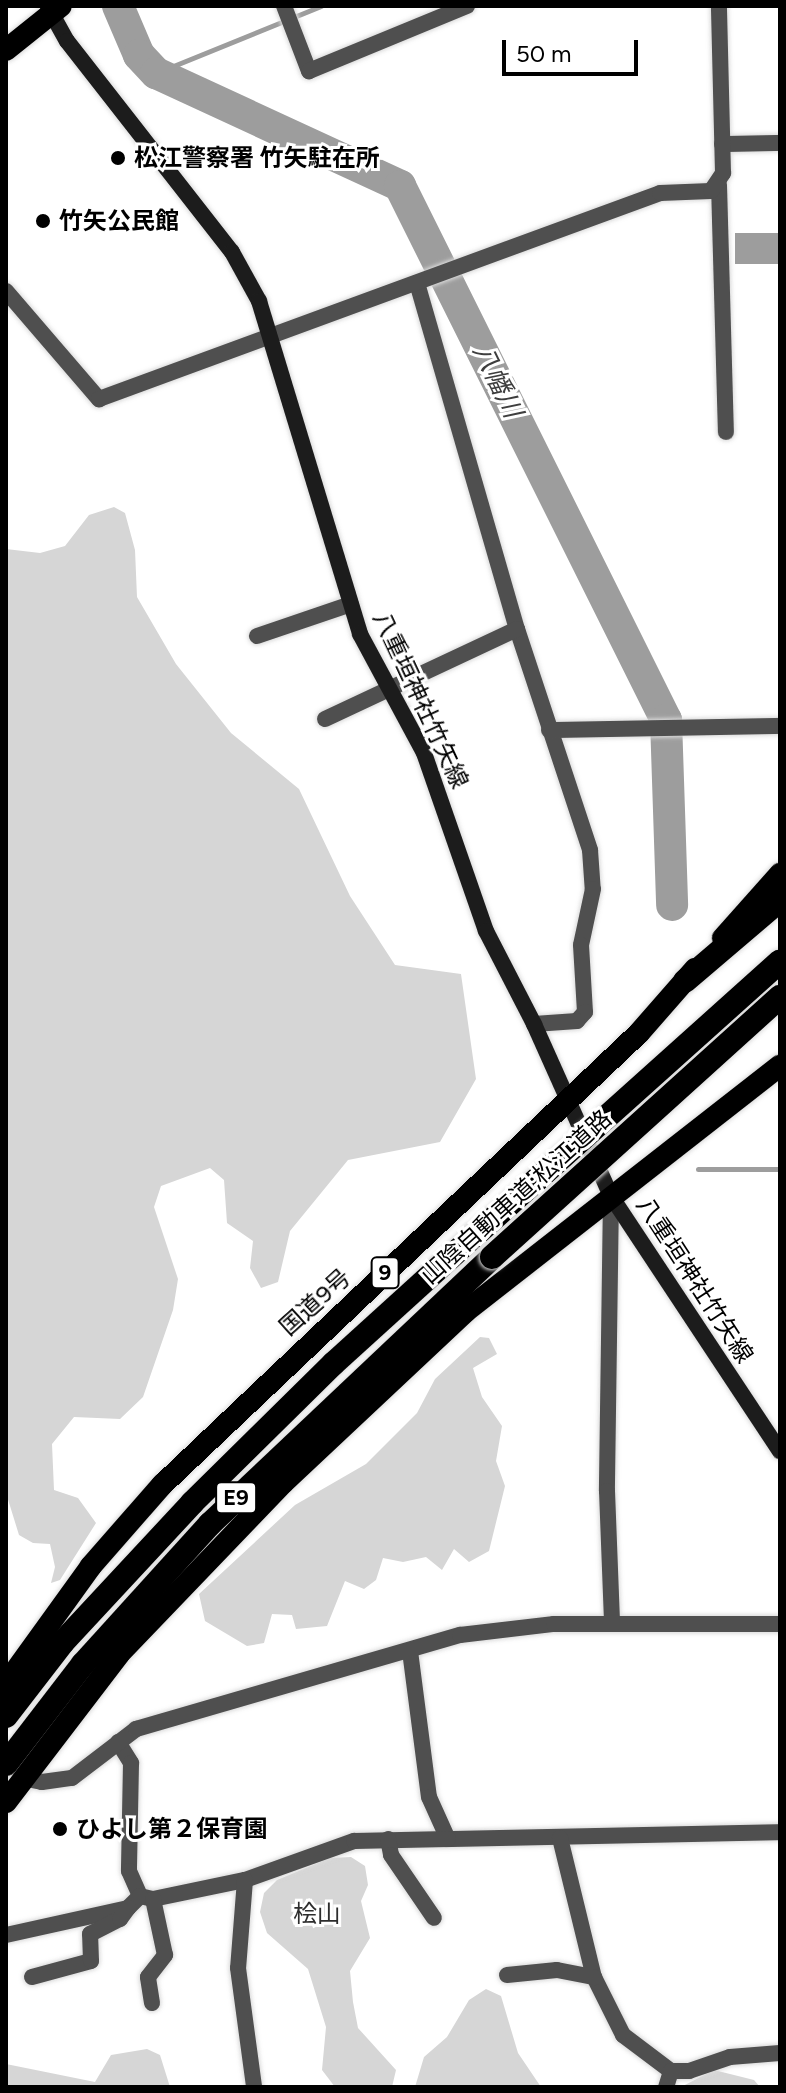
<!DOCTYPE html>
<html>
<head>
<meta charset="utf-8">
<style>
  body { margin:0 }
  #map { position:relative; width:786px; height:2093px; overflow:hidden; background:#fff; font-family:Figtree,"Noto Sans JP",sans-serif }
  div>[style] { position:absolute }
  .green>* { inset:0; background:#d6d6d6 }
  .water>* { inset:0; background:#9d9d9d; transform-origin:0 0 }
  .stream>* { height:5px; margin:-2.5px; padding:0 2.5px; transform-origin:2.5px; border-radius:2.5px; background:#9d9d9d }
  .river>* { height:32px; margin:-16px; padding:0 16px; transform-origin:16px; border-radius:16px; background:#9d9d9d }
  .roads { filter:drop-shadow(0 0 2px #dbdbdb) drop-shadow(0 0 2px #dbdbdb) }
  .minor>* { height:16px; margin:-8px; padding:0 8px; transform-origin:8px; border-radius:8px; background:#4f4f4f }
  .secondary>* { height:16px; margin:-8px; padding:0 8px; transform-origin:8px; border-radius:8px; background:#1c1c1c }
  .trunk>* { height:22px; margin:-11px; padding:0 11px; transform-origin:11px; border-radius:11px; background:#000 }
  .motorway>* { height:24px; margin:-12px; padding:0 12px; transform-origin:12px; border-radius:12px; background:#000 }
  .bridges { filter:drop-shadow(0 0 2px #dbdbdb) drop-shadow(0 0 2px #dbdbdb) }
  .motorway-bridge>* { height:24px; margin:-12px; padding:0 12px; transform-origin:12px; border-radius:12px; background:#000 }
  .dots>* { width:22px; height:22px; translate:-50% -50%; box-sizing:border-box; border:4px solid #fff; border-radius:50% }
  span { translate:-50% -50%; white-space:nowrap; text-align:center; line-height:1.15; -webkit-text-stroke:6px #fff; paint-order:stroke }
  .shield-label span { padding:2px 6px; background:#fff; border:2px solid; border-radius:6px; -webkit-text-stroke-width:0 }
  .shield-label { font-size:22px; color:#000; font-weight:700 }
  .poi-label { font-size:24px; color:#000; font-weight:700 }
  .left { translate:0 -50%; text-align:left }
  .street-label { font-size:24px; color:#000 }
  .park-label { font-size:24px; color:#2d2d2d }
  .water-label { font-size:26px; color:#3e3e3e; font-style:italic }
  .frame { position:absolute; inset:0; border:8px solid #000; pointer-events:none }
  .scale { position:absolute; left:502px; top:40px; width:136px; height:36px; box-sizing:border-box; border:4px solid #000; border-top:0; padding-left:10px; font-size:24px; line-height:28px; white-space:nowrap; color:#000; -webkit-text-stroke:6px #fff; paint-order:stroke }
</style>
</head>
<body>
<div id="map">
  <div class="green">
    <div style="clip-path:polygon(114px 507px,125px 513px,135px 550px,137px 597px,176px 664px,231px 733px,299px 789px,350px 896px,395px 965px,461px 974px,476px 1079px,440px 1142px,348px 1160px,290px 1231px,278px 1282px,261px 1288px,250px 1268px,253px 1241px,227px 1223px,224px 1180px,210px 1168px,161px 1186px,154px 1207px,178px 1279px,173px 1310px,143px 1397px,120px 1419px,74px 1417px,52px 1444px,54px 1490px,78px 1498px,96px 1523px,60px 1580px,51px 1583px,55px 1567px,50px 1544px,33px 1543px,19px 1535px,6px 1493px,6px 549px,40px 553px,65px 546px,89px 515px)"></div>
    <div style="clip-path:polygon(480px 1337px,489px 1338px,497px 1354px,473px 1368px,482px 1397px,502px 1426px,496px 1461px,505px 1486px,489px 1551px,469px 1562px,454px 1549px,442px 1570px,426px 1557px,403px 1562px,383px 1558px,376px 1580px,364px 1589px,345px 1581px,327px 1626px,296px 1629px,292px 1615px,272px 1614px,264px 1643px,247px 1646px,205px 1621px,199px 1594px,295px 1505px,366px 1464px,417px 1413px,435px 1379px)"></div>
    <div style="clip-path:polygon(351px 1857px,365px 1866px,368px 1885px,361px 1901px,370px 1938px,350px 1971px,353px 2002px,358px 2028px,396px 2070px,392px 2087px,335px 2087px,322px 2070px,326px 2027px,308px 1969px,267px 1933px,260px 1912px,264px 1893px,277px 1880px,330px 1858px)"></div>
    <div style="clip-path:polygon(486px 1989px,501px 1996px,518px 2053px,541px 2087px,415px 2087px,424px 2057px,447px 2037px,469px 2000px)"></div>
    <div style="clip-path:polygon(147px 2049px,160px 2055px,170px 2087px,6px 2087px,6px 2064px,95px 2082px,111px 2055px)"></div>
    <div style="clip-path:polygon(714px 2070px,754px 2080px,760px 2087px,681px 2087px)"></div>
  </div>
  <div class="water">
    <div style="left:780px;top:233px;width:31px;height:45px;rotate:90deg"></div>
  </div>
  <div class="stream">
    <div style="left:156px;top:73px;width:178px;rotate:-22.1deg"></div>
    <div style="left:698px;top:1169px;width:82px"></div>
  </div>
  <div class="river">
    <div style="left:118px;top:6px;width:53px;rotate:66.8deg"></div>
    <div style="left:139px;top:55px;width:25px;rotate:47deg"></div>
    <div style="left:156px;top:73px;width:269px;rotate:24.8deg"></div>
    <div style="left:400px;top:186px;width:597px;rotate:63.52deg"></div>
    <div style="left:666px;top:720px;width:185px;rotate:88.1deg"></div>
  </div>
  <div class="roads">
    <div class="minor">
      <div style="left:284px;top:6px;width:70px;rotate:69deg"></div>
      <div style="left:309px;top:71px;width:171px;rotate:-22.4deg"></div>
      <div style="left:722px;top:144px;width:58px;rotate:-1deg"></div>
      <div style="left:719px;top:185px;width:247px;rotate:88.4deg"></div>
      <div style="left:417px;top:283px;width:360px;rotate:73.9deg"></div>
      <div style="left:517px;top:629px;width:233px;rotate:71.7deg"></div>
      <div style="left:590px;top:850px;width:39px;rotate:86deg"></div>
      <div style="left:593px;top:889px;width:57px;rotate:102.1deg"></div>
      <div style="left:581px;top:945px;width:67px;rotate:86.6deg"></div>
      <div style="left:585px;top:1012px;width:12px;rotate:132deg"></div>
      <div style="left:577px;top:1021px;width:43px;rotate:176deg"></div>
      <div style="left:6px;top:291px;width:143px;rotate:49.3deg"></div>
      <div style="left:99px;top:399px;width:598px;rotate:-20.16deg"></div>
      <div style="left:660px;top:193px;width:51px;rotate:-2.2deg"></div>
      <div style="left:711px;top:191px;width:22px;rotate:-56deg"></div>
      <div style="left:723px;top:173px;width:167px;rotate:-91.4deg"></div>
      <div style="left:257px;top:636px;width:99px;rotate:-18.8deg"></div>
      <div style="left:325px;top:719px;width:212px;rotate:-25.1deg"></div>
      <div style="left:549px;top:730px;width:231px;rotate:-1deg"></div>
      <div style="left:611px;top:1196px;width:295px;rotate:90.8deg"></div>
      <div style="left:607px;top:1491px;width:133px;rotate:87.8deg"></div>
      <div style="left:410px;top:1651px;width:147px;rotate:82.6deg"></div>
      <div style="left:429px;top:1797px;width:46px;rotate:65.7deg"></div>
      <div style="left:448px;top:1839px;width:332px;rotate:-1.2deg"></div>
      <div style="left:118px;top:1742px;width:25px;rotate:58deg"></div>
      <div style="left:131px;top:1763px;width:108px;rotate:91.1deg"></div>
      <div style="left:129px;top:1871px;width:27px;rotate:66deg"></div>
      <div style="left:140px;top:1896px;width:13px;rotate:13deg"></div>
      <div style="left:153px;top:1899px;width:94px;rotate:-11.7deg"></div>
      <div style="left:245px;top:1880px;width:116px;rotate:-19.7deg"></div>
      <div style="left:354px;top:1841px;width:94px;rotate:-1.2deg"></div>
      <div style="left:22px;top:1778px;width:20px;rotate:11deg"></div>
      <div style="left:42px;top:1782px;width:30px;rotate:-8deg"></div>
      <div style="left:72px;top:1778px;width:81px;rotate:-37.4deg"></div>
      <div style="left:136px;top:1729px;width:337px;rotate:-16.2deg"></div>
      <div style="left:460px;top:1635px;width:95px;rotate:-6.7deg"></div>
      <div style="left:554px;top:1624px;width:226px"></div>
      <div style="left:560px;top:1838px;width:143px;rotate:76.3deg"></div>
      <div style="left:594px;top:1977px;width:65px;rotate:63.4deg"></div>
      <div style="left:623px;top:2035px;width:60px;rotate:36.9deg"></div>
      <div style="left:671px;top:2071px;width:17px;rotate:107deg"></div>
      <div style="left:388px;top:1839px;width:16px;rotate:79deg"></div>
      <div style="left:391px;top:1855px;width:76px;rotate:55.7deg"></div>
      <div style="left:245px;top:1880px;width:88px;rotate:94.5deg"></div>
      <div style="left:238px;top:1968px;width:120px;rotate:82.3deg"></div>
      <div style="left:6px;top:1935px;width:125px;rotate:-12.5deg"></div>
      <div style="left:128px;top:1908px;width:17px;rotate:-45deg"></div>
      <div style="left:507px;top:1975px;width:50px;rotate:-5.7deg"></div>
      <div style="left:557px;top:1970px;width:38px;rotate:11deg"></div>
      <div style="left:32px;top:1977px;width:61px;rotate:-15.2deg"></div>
      <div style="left:91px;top:1961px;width:27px;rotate:-92deg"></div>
      <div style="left:90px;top:1934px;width:34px;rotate:-27deg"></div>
      <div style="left:120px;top:1919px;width:14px;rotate:-54deg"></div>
      <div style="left:152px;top:2003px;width:26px;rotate:-99deg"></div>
      <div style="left:148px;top:1977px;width:28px;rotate:-52deg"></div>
      <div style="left:165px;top:1955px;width:57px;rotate:-102.1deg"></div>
      <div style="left:671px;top:2071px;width:18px"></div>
      <div style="left:689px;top:2071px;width:43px;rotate:-18.9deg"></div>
      <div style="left:730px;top:2057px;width:50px;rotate:-4.6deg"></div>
    </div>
    <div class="secondary">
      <div style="left:48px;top:7px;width:39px;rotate:61deg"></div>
      <div style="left:67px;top:41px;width:268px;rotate:52deg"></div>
      <div style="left:232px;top:252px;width:56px;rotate:61.1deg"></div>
      <div style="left:259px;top:301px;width:348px;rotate:73.1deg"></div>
      <div style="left:360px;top:634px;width:135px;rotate:61.7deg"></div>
      <div style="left:424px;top:753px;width:188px;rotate:70.8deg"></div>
      <div style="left:486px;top:931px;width:105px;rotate:62.7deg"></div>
      <div style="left:534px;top:1024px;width:188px;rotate:65.9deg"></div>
      <div style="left:611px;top:1196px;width:306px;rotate:56.5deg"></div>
    </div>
    <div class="trunk">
      <div style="left:6px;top:50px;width:70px;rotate:-38.7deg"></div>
      <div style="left:723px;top:938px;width:86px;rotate:-48.3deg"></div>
      <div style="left:6px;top:1684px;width:145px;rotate:-54.2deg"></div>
      <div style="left:91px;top:1566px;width:108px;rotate:-48.8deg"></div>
      <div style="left:162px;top:1485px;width:657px;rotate:-43.46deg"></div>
      <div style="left:639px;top:1033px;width:85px;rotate:-48.8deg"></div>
      <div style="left:6px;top:1802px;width:186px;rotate:-52.6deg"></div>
      <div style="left:119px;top:1654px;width:237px;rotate:-46.2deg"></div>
      <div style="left:283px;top:1483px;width:251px;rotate:-43.2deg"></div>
      <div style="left:466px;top:1311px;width:398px;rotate:-38deg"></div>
    </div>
    <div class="motorway">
      <div style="left:685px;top:981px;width:125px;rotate:-40.5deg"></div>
      <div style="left:6px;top:1716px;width:93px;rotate:-52.4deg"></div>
      <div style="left:63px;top:1642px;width:190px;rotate:-47.1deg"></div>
      <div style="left:192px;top:1503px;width:199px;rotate:-44.6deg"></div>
      <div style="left:334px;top:1363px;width:189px;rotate:-42.2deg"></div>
      <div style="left:6px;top:1764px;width:126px;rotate:-52.4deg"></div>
      <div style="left:83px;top:1664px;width:189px;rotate:-47.8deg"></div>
      <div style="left:210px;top:1524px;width:388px;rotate:-43.4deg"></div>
    </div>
  </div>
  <div class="bridges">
    <div class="motorway-bridge">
      <div style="left:474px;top:1236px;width:411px;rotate:-41.9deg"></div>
      <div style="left:492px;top:1257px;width:388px;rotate:-42.1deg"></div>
    </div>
  </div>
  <div class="dots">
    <div style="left:118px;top:158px;background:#000"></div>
    <div style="left:43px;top:221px;background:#000"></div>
    <div style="left:60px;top:1829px;background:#000"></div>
  </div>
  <div class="shield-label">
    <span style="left:385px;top:1273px">9</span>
    <span style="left:236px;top:1498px">E9</span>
  </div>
  <div class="poi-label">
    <span class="left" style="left:134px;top:158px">松江警察署 竹矢駐在所</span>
    <span class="left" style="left:59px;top:221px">竹矢公民館</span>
    <span class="left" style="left:76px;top:1829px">ひよし第２保育園</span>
  </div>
  <div class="street-label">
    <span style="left:421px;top:700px;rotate:65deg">八重垣神社竹矢線</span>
    <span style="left:516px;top:1197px;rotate:-42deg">山陰自動車道;松江道路</span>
    <span style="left:695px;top:1280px;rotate:57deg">八重垣神社竹矢線</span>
    <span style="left:315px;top:1302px;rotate:-42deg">国道9号</span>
  </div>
  <div class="park-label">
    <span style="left:317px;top:1914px">桧山</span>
  </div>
  <div class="water-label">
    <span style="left:497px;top:381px;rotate:64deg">八幡川</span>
  </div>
  <div class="frame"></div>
  <div class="scale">50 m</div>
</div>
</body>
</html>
